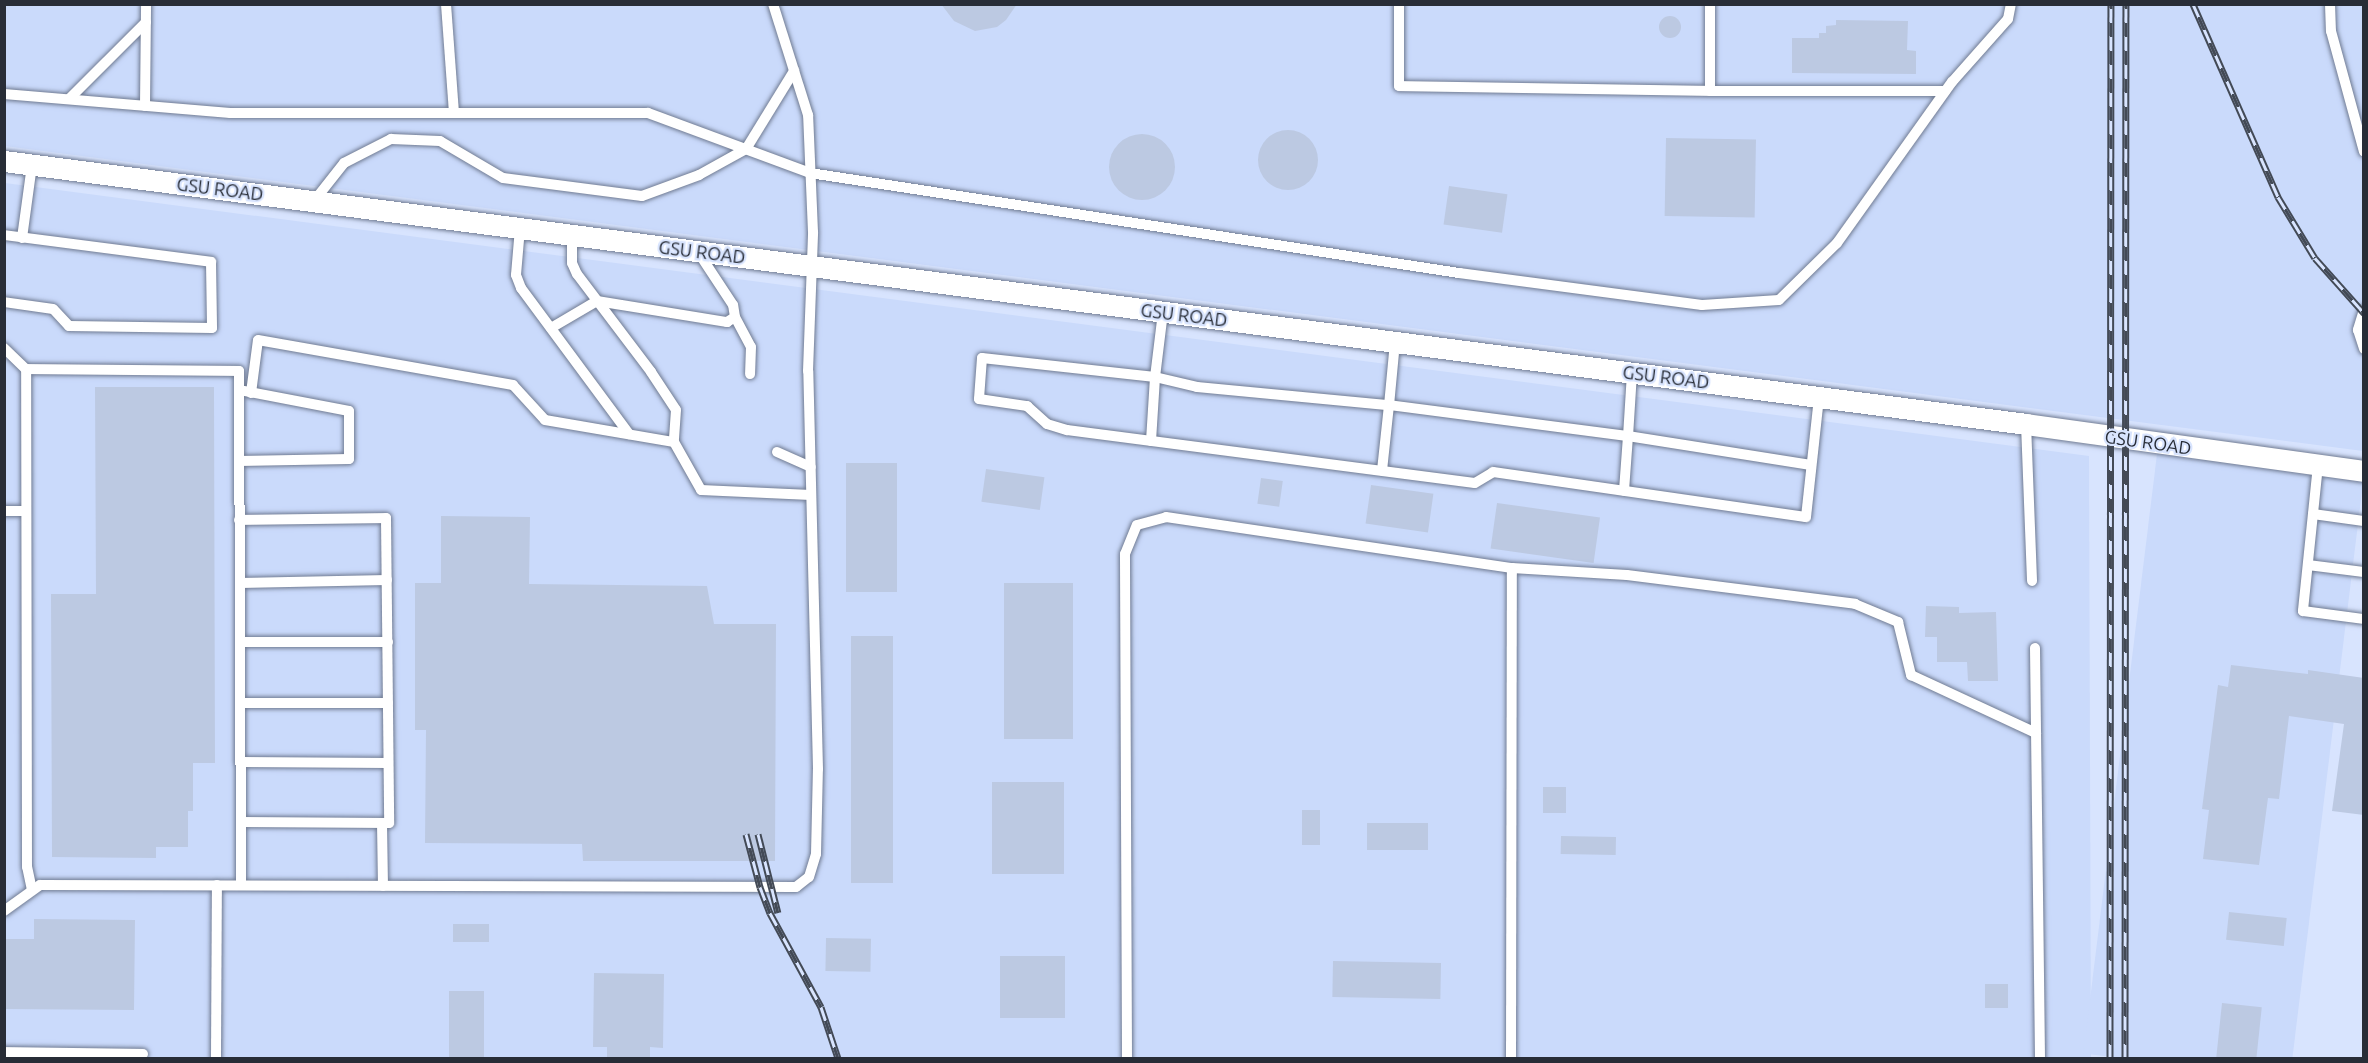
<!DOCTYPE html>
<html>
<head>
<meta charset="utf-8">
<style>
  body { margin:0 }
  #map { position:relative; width:2368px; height:1063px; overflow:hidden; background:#d8e4fe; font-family:Ubuntu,sans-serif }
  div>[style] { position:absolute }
  .built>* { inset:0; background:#cadafb; transform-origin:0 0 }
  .building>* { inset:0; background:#bcc9e2; transform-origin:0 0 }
  .round { border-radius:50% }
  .roads { filter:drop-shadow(0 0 2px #707b92) drop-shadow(0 0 2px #707b92) }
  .lane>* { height:10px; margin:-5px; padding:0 5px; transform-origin:5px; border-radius:5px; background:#fff }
  .street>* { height:21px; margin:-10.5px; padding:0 10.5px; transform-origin:10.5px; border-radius:10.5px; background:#fff }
  .rail>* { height:7px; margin-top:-3.5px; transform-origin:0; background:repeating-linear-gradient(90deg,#d8e4fe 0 14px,#434a56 0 28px); box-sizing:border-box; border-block:2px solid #434a56 }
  span { translate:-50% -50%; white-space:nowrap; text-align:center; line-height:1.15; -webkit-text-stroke:4.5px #d8e4fe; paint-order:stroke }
  .street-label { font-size:18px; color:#282d37 }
  .frame { position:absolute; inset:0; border:6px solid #282d37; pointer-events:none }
</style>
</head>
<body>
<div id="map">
  <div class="built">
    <div style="clip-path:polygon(5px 5px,2363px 5px,2363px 451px,5px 146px)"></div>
    <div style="clip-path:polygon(5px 183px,2089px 456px,2091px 1058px,5px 1058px)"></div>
    <div style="left:2157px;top:454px;width:208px;height:604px;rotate:7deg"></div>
  </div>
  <div class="building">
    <div style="clip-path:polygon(941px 4px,1017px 4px,1006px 20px,997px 27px,975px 31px,954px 21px)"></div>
    <div class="round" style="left:1659px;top:16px;width:22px;height:22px"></div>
    <div style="clip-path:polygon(1836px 20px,1908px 21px,1907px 50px,1916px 51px,1916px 74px,1792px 73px,1792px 38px,1819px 38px,1819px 33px,1826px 33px,1826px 26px,1836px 25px)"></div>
    <div class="round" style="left:1258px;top:130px;width:60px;height:60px"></div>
    <div class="round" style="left:1109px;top:134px;width:66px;height:66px"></div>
    <div style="left:1666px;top:138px;width:90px;height:78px;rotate:1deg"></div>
    <div style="left:1449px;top:186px;width:59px;height:39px;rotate:8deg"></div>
    <div style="clip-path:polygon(95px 387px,214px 387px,215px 763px,193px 763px,193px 811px,188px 811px,188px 847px,156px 847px,156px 858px,52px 857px,51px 594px,96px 594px)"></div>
    <div style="left:846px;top:463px;width:51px;height:129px"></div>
    <div style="left:986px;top:469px;width:59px;height:33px;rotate:8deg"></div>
    <div style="left:1261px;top:478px;width:22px;height:26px;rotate:8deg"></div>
    <div style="left:1371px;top:485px;width:63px;height:39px;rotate:8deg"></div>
    <div style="left:1497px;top:503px;width:104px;height:46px;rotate:8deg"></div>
    <div style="clip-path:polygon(441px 516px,530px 517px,529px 584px,707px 586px,714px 624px,776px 624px,775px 861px,583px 861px,582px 844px,425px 843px,426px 730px,415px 730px,415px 583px,441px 583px)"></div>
    <div style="left:1004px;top:583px;width:69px;height:156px"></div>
    <div style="clip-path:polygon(1926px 606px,1959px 607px,1959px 613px,1996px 612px,1998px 681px,1968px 681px,1967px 662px,1937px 662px,1937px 637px,1925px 637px)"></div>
    <div style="left:851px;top:636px;width:42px;height:247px"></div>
    <div style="clip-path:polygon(2231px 665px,2308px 674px,2308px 670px,2364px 678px,2364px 815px,2332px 811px,2344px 724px,2289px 716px,2279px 799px,2268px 798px,2259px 865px,2203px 859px,2209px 810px,2202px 809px,2218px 685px,2228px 687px)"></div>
    <div style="left:992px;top:782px;width:72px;height:92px"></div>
    <div style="left:1543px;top:787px;width:23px;height:26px"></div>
    <div style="left:1302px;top:810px;width:18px;height:35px"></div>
    <div style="left:1367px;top:823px;width:61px;height:27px"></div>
    <div style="left:1561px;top:836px;width:55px;height:18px;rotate:1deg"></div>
    <div style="left:2229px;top:912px;width:58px;height:28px;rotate:6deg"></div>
    <div style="clip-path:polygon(34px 919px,135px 920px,134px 1010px,4px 1009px,4px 939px,34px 939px)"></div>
    <div style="left:453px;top:924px;width:36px;height:18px"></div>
    <div style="left:826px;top:938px;width:45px;height:33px;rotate:1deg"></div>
    <div style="left:1000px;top:956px;width:65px;height:62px"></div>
    <div style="left:1333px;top:961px;width:108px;height:36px;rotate:1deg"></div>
    <div style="clip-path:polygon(594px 973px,664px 974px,663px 1048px,650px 1047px,650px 1059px,607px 1059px,607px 1047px,593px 1047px)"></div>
    <div style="left:1985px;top:984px;width:23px;height:24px"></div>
    <div style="left:449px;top:991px;width:35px;height:68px"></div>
    <div style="left:2222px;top:1003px;width:40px;height:56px;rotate:6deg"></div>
  </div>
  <div class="roads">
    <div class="lane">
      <div style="left:446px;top:4px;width:109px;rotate:85.8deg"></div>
      <div style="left:1399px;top:4px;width:82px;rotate:90deg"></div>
      <div style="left:1399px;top:86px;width:311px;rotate:0.9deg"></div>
      <div style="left:1710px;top:4px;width:87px;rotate:90deg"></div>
      <div style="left:1710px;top:91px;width:235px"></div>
      <div style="left:2330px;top:4px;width:27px;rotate:88deg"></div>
      <div style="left:2331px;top:31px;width:125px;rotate:74.7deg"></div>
      <div style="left:4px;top:94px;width:227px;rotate:4.8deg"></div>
      <div style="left:230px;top:113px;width:418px"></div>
      <div style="left:648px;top:113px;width:173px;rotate:20.3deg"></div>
      <div style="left:810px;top:173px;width:657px;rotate:8.76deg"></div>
      <div style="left:1459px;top:273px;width:245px;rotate:7.5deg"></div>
      <div style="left:1702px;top:305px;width:77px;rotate:-3.7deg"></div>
      <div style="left:1779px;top:300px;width:81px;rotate:-44.5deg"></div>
      <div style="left:1837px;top:243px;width:198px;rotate:-54.5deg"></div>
      <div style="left:1952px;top:82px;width:84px;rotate:-48.4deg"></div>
      <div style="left:2008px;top:19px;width:15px;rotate:-79deg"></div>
      <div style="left:69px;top:99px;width:109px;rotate:-45deg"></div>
      <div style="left:145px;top:106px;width:102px;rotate:-89.4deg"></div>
      <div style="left:314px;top:201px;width:48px;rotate:-51.7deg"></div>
      <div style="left:344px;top:163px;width:53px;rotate:-27.1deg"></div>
      <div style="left:391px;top:139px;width:49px;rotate:2.3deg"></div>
      <div style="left:440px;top:141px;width:73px;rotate:30.4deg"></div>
      <div style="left:503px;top:178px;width:140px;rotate:7.4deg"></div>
      <div style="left:642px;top:196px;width:61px;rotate:-20.2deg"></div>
      <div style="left:699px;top:175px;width:54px;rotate:-29deg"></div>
      <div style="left:746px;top:149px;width:92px;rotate:-58.4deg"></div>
      <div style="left:520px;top:228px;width:47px;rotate:94.9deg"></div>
      <div style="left:516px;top:275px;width:14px;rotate:69deg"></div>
      <div style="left:521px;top:288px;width:182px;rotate:53.5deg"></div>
      <div style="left:4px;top:235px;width:209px;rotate:7.4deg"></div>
      <div style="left:211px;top:262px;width:66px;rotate:89.1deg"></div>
      <div style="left:212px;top:328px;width:143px;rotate:-179.2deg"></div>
      <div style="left:69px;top:326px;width:23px;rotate:-133deg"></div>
      <div style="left:53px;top:309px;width:49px;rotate:-171.9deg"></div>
      <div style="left:572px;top:235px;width:28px;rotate:90deg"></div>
      <div style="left:572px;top:263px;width:12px;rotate:66deg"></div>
      <div style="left:577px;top:274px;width:123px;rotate:52.9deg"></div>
      <div style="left:651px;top:372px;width:45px;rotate:56.7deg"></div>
      <div style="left:676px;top:410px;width:32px;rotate:94deg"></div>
      <div style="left:22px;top:238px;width:74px;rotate:-82.2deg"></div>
      <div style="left:2364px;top:310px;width:21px;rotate:107deg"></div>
      <div style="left:2358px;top:330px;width:20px;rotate:72deg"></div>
      <div style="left:1163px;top:312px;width:65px;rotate:97deg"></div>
      <div style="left:1155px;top:377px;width:174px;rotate:-173.7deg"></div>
      <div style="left:982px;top:358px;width:41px;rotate:94.2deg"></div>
      <div style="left:979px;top:399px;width:49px;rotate:8.3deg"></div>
      <div style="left:1027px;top:406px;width:27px;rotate:42deg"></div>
      <div style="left:1047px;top:424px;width:21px;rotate:17deg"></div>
      <div style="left:1067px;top:430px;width:411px;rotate:7.4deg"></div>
      <div style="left:1475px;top:483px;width:21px;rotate:-31deg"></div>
      <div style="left:1493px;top:472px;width:316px;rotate:8.2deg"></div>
      <div style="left:1806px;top:517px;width:121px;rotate:-83.8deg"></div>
      <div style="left:735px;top:317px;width:34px;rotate:62deg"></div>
      <div style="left:751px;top:347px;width:27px;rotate:92deg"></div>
      <div style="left:551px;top:328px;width:53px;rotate:-30.4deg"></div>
      <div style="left:597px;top:301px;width:132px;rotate:9.2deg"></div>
      <div style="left:727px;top:322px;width:9px;rotate:-32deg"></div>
      <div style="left:735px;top:317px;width:12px;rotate:-99deg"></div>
      <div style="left:733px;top:305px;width:64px;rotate:-123.4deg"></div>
      <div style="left:1395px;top:342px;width:63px;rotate:95.4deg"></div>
      <div style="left:1389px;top:405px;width:241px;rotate:7.4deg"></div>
      <div style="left:1628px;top:436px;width:55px;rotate:94.2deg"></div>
      <div style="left:4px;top:348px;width:30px;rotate:44deg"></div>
      <div style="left:1632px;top:373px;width:63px;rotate:93.6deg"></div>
      <div style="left:1628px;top:436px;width:185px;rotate:9deg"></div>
      <div style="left:251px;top:393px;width:53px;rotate:-82.5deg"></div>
      <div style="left:258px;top:340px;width:259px;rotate:10deg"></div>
      <div style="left:513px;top:385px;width:47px;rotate:47.6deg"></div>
      <div style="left:545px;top:420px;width:131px;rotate:9.7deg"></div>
      <div style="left:674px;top:442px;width:55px;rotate:60.6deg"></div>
      <div style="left:701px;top:490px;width:110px;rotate:2.6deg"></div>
      <div style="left:2026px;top:424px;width:157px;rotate:87.8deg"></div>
      <div style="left:1151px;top:441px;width:64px;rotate:-86.4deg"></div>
      <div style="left:1155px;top:377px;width:43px;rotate:13.4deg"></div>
      <div style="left:1197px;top:387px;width:193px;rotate:5.4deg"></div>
      <div style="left:1389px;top:405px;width:66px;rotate:96.1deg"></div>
      <div style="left:777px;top:452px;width:37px;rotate:24deg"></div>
      <div style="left:239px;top:461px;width:110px;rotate:-1deg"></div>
      <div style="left:349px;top:459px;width:48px;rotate:-90deg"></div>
      <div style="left:349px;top:411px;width:107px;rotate:-169.2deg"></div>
      <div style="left:2318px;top:465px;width:147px;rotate:95.9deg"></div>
      <div style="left:2303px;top:611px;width:62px;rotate:7.5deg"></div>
      <div style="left:4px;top:511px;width:22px"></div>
      <div style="left:2313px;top:514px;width:51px;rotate:7.8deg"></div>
      <div style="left:239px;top:520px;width:147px;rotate:-0.8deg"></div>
      <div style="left:386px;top:518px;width:305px;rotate:89.4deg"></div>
      <div style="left:389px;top:823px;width:148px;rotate:-179.6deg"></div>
      <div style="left:2308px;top:565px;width:56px;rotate:7.1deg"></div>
      <div style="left:240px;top:583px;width:147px;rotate:-1.2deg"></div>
      <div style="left:240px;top:642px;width:148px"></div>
      <div style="left:2035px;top:648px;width:410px;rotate:89.3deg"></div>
      <div style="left:240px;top:703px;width:148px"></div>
      <div style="left:241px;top:762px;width:147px;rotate:0.4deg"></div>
      <div style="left:382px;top:823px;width:63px;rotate:89.1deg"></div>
      <div style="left:32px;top:890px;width:24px;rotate:-102deg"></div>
      <div style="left:27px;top:867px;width:498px;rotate:-90.1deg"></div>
      <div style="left:26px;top:369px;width:213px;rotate:0.5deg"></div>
      <div style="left:239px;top:371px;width:514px;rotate:89.78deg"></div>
      <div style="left:4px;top:911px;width:44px;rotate:-35.8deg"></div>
      <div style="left:40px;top:885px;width:756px;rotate:0.15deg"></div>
      <div style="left:796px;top:887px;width:16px;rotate:-38deg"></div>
      <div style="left:809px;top:877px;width:24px;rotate:-73deg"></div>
      <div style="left:816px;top:854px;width:85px;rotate:-88.7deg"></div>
      <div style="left:818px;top:769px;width:398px;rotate:-91.4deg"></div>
      <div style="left:808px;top:371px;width:139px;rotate:-87.9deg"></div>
      <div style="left:813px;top:232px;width:117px;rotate:-92.4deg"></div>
      <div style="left:808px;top:115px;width:116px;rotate:-107.5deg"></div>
      <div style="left:4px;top:1052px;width:139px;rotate:0.8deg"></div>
      <div style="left:216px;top:1058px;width:173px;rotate:-89.7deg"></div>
      <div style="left:1127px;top:1058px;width:504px;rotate:-90.23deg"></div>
      <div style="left:1125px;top:554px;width:31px;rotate:-68deg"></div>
      <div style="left:1137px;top:525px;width:30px;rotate:-15deg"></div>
      <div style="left:1166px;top:517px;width:350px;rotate:8.4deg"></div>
      <div style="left:1512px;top:568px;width:115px;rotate:3.5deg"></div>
      <div style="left:1627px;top:575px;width:230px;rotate:7.2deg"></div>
      <div style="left:1855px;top:604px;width:47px;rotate:22.7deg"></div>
      <div style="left:1898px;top:622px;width:55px;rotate:76.2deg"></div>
      <div style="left:1911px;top:675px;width:138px;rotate:24.9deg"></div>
      <div style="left:1511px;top:1058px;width:490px;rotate:-89.9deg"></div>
    </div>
    <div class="street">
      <div style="left:4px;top:161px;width:2039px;rotate:7.41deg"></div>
      <div style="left:2026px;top:424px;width:341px;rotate:7.9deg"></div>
    </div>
  </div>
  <div class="rail">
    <div style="left:2193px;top:4px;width:211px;rotate:66.2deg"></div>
    <div style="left:2278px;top:197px;width:71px;rotate:58.8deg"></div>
    <div style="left:2315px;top:258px;width:74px;rotate:48.3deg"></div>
    <div style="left:746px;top:834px;width:55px;rotate:75.2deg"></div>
    <div style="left:760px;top:887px;width:28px;rotate:69deg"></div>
    <div style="left:770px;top:913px;width:107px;rotate:61.5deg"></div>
    <div style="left:821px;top:1007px;width:54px;rotate:71.6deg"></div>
    <div style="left:758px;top:834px;width:81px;rotate:75.8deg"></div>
    <div style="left:2110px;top:1058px;width:1054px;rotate:-89.95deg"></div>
    <div style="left:2125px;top:1058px;width:1054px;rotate:-89.95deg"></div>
  </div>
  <div class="street-label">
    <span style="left:220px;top:189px;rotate:7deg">GSU ROAD</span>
    <span style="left:702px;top:252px;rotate:7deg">GSU ROAD</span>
    <span style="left:1184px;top:315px;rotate:7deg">GSU ROAD</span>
    <span style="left:1666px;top:377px;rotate:7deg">GSU ROAD</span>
    <span style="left:2148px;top:442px;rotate:8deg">GSU ROAD</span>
  </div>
  <div class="frame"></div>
</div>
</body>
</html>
